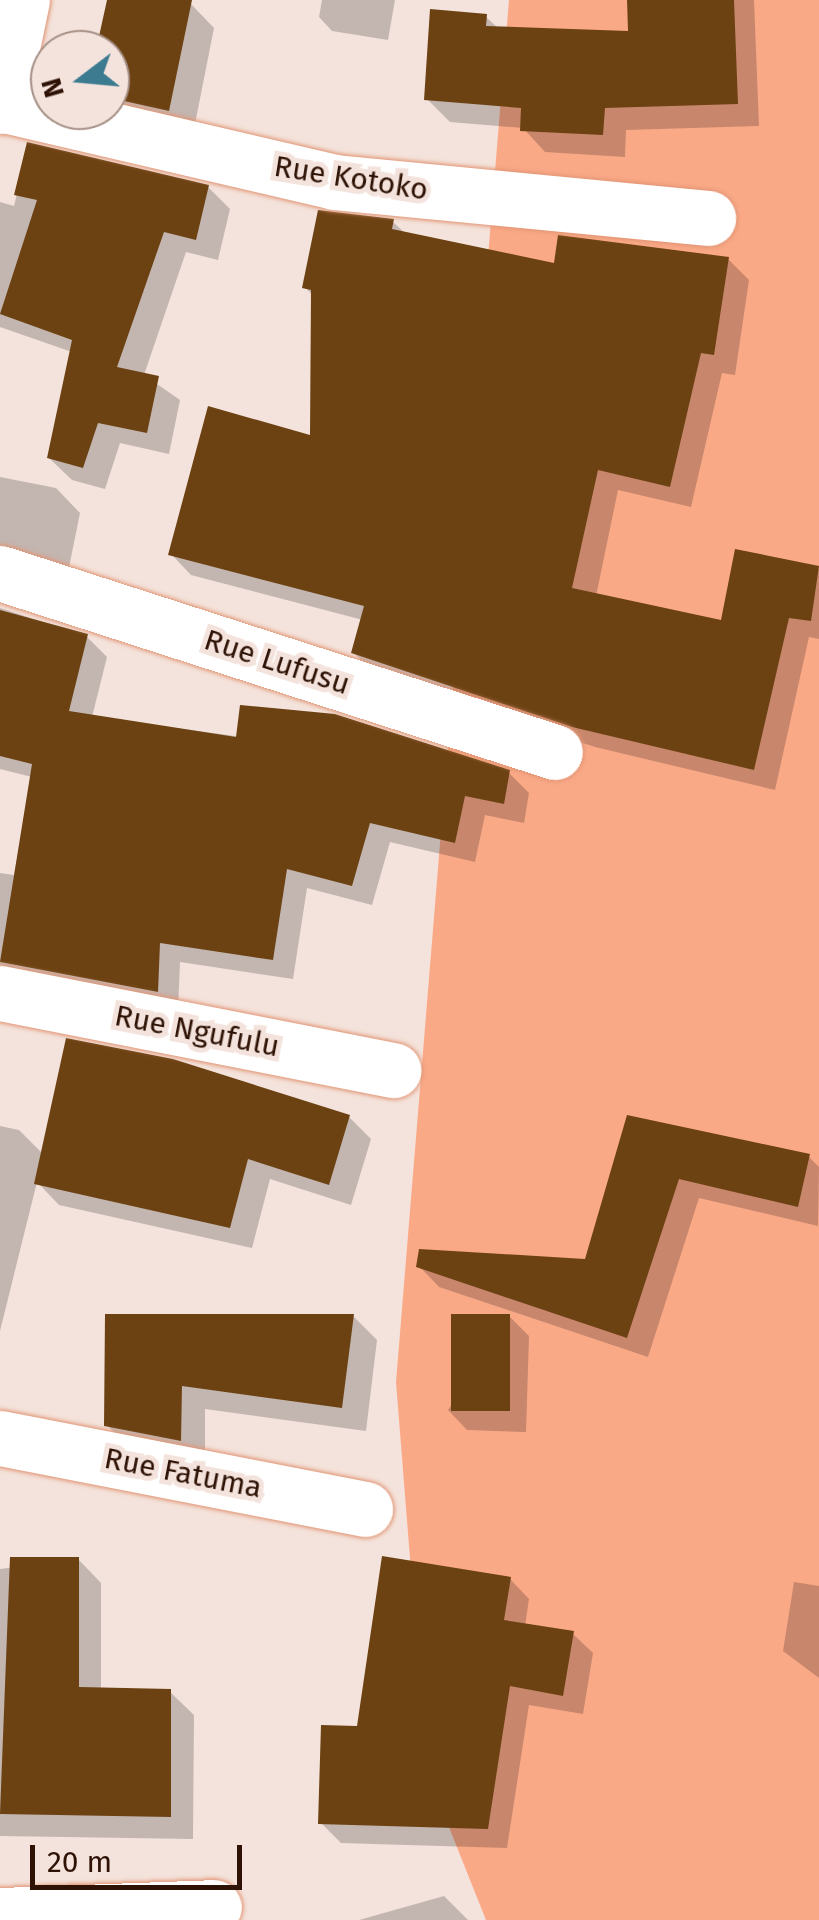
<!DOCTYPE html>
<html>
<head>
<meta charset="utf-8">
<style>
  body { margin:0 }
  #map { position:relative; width:819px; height:1920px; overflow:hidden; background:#f4e3dc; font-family:"Fira Sans",sans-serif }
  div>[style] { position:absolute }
  .green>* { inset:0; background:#faa987 }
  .shadow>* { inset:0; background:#0003 }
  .building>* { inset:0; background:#6c4213; transform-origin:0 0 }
  .roads { filter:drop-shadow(0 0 2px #e19574) drop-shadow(0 0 2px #e19574) }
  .minor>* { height:55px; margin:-27.5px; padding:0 27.5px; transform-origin:27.5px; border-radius:27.5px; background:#fff }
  span { translate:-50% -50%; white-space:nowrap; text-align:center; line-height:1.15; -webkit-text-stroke:10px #f4e3dc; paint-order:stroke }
  .street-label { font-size:30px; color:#2e1205 }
  .north { position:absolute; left:30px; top:30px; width:100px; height:100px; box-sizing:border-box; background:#f4e3dc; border:2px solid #a58f86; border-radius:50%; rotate:254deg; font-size:28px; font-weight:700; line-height:40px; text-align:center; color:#2e1205 }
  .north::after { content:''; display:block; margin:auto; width:35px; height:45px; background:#3d7b91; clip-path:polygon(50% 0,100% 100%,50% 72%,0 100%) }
  .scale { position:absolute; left:30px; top:1845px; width:212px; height:45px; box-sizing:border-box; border:5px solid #2e1205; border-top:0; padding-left:12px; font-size:30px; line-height:35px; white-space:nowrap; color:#2e1205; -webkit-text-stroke:8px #f4e3dc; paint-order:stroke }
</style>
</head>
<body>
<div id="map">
  <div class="green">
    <div style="clip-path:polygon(509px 0,819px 0,819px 1920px,486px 1920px,427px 1772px,396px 1382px)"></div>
  </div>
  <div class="shadow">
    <div style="clip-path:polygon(109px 0,190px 3px,214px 28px,193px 134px,110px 110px,110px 50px,99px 50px)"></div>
    <div style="clip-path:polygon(322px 0,395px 0,388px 40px,332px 31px,319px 17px)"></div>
    <div style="clip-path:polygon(629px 0,754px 0,759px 126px,626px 130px,625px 157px,545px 152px,523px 128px,450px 122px,427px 99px,485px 16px,499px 29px,631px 34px)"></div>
    <div style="clip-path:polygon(29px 145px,208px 187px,230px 209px,218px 260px,186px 252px,144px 375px,180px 400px,169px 454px,120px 443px,105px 489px,72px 480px,49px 458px,72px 352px,0 327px,0 202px,14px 206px)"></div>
    <div style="clip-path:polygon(393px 222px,406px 234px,556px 266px,728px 259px,749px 280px,735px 375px,722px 373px,691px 507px,618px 490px,596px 596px,723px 623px,737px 552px,819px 569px,819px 639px,809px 637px,775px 790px,595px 747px,375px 674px,354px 653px,363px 620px,191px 575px,171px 554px,313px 438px,313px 296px,305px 287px)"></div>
    <div style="clip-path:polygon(0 477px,56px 488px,80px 513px,67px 577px,0 577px)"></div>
    <div style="clip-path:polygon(0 608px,86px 636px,107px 657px,92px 717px,508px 772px,529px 793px,524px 823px,485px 815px,475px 862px,390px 842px,372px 905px,307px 888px,293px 979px,180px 962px,178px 1011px,0 977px,0 873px,14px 875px,32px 777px,0 769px)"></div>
    <div style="clip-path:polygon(349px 1117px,371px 1139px,351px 1205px,270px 1179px,252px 1248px,59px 1205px,37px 1182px,0 1331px,0 1126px,19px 1130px,43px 1154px)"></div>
    <div style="clip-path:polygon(629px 1118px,809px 1157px,819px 1167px,818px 1226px,699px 1198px,648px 1357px,439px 1287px,419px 1266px,587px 1261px)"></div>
    <div style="clip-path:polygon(107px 1316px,353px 1316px,377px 1340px,366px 1431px,205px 1409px,205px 1464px,131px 1450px,107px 1425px)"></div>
    <div style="clip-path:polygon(509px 1316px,529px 1336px,526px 1432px,467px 1430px,448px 1410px)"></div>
    <div style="clip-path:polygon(78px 1559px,101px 1583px,101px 1690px,170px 1692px,194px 1715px,193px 1839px,0 1836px,0 1569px)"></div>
    <div style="clip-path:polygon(510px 1579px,529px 1599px,525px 1626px,573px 1634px,593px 1653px,583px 1714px,529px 1705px,507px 1848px,341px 1843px,321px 1823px,359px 1728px)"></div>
    <div style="clip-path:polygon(794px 1582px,819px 1586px,819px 1678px,783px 1651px)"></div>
    <div style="clip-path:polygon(444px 1896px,468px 1920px,359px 1920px)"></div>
  </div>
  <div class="building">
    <div style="clip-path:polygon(107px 0,192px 0,169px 111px,110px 98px,110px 50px,96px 50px)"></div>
    <div style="clip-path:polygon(627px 0,734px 0,738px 104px,605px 108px,603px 135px,520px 131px,521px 108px,424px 100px,430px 9px,487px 14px,486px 26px,628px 31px)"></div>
    <div style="clip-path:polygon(27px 142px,209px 185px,196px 240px,164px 232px,117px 367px,159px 376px,147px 433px,98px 423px,83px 468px,47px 458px,72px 340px,0 314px,37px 200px,14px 195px)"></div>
    <div style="clip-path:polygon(318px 210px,394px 219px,392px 229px,554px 263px,558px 235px,729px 257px,714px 355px,701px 353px,670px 487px,598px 470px,572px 588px,721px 620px,735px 549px,819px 566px,811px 621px,789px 618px,754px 770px,572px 727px,351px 653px,364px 606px,168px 555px,208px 406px,310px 435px,311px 290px,302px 288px)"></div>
    <div style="clip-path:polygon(0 610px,88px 634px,69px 711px,236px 737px,240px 705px,335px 714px,510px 770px,504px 804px,465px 796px,455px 843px,370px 823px,352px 886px,287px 869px,273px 960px,160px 943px,158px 992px,0 962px,32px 764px,0 756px)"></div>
    <div style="clip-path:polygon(66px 1038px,173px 1059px,350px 1115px,329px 1185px,248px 1159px,230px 1228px,34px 1184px)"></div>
    <div style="clip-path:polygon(627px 1115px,810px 1154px,798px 1207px,679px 1179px,627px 1338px,416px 1267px,419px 1249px,585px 1259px)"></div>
    <div style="clip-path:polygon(105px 1314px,354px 1314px,342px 1408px,182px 1386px,181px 1441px,104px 1426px)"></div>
    <div style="left:451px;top:1314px;width:59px;height:97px"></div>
    <div style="clip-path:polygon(382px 1556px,511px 1577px,504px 1620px,574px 1631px,563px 1696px,510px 1686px,488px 1829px,318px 1824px,321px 1725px,357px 1726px)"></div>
    <div style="clip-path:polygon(10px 1557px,79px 1557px,79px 1687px,171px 1689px,171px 1817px,0 1814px)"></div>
  </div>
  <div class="roads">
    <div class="minor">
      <div style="left:0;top:104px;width:343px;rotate:13.1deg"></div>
      <div style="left:334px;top:182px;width:376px;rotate:5.5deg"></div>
      <div style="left:0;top:106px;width:108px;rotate:-78.3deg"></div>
      <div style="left:0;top:573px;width:583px;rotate:17.88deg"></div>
      <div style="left:0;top:993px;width:401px;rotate:11.1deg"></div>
      <div style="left:0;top:1438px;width:372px;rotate:11deg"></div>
      <div style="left:0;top:1915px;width:214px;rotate:-2.1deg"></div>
    </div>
  </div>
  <div class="street-label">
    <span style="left:351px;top:178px;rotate:9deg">Rue Kotoko</span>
    <span style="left:277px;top:662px;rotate:18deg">Rue Lufusu</span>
    <span style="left:197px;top:1031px;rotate:11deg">Rue Ngufulu</span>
    <span style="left:183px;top:1473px;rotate:11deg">Rue Fatuma</span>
  </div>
  <div class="north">N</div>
  <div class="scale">20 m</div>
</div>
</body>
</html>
